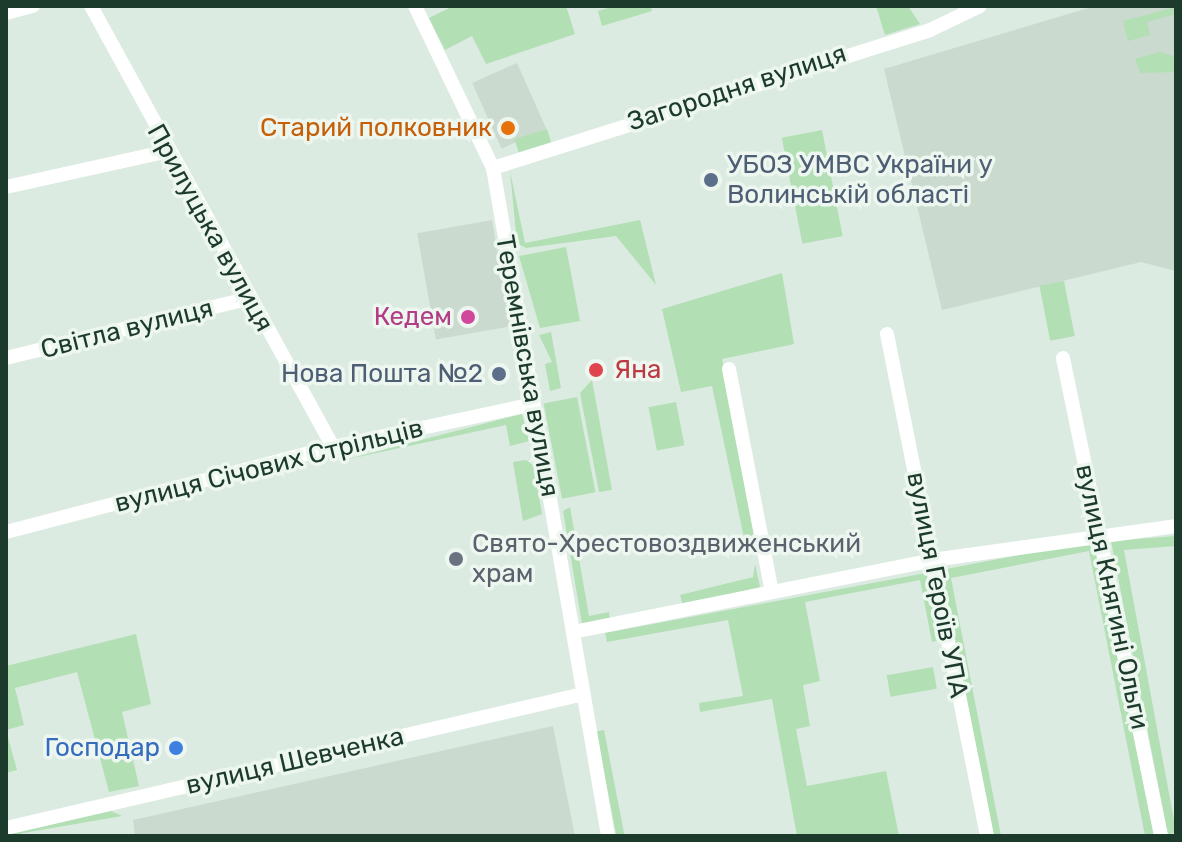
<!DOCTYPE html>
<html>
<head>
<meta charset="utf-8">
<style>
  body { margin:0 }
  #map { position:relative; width:1182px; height:842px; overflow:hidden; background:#dcebe1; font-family:Rubik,sans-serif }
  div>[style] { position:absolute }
  .built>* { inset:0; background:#cadacf; transform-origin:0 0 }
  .green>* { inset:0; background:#b2dfb4; transform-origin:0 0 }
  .minor>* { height:14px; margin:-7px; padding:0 7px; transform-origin:7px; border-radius:7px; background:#fff }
  .dots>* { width:22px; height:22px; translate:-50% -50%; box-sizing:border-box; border:4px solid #edf7f0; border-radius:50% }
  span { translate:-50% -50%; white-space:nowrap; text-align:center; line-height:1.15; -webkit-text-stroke:7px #edf7f0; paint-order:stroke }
  .street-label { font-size:26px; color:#1d3b2c }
  .food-label { font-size:26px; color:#c56008 }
  .right { translate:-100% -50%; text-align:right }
  .service-label { font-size:26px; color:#4e5e75 }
  .left { translate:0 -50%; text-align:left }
  .hotel-label { font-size:26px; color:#b23c85 }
  .health-label { font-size:26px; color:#be3a42 }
  .worship-label { font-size:26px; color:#5b616d }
  .shop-label { font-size:26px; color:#366cbe }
  .frame { position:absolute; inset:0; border:8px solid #1d3b2c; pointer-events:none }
</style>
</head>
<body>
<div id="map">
  <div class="built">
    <div style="clip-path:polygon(1095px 6px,1176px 6px,1176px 271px,1141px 262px,942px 310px,884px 69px)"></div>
    <div style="left:517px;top:63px;width:72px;height:49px;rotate:66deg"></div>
    <div style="left:492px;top:220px;width:108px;height:76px;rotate:80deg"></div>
    <div style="clip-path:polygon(553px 726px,575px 836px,135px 836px,133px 820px)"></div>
  </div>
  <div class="green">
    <div style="clip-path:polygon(453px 6px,566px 6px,575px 34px,486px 64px,472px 36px,445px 50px,429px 18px)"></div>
    <div style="clip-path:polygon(615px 6px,651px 6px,652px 11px,602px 26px,598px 11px)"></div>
    <div style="clip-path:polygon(876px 6px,908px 6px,920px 24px,885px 35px)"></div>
    <div style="clip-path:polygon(1176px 7px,1176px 14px,1147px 22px,1150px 35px,1128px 41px,1123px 21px)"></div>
    <div style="clip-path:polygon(1160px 52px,1173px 56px,1176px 72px,1140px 73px,1135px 59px)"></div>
    <div style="left:547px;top:129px;width:14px;height:34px;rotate:73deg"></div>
    <div style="left:822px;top:130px;width:108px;height:41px;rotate:79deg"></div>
    <div style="clip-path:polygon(510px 171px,525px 243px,640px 220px,656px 285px,616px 236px,526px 248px,517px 243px)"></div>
    <div style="clip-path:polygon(566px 247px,580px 321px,540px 328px,519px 256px)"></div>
    <div style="clip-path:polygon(782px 273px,794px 344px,722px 359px,761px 549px,747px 552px,712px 386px,681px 392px,662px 309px)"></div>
    <div style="left:1064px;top:281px;width:56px;height:25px;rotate:79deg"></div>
    <div style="clip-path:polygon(551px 332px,561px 388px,550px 391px,545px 364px,552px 362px,539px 335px)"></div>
    <div style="clip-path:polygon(592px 380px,612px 490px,599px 492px,580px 393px)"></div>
    <div style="left:577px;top:397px;width:97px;height:34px;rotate:79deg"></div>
    <div style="left:676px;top:402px;width:44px;height:28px;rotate:79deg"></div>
    <div style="clip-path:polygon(522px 414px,529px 441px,510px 446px,506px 425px,344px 460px)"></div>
    <div style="clip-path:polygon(526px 460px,534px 466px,542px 514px,523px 521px,513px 462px)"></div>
    <div style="clip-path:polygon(570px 507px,589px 616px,609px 612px,610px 619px,582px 624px,563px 511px)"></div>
    <div style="clip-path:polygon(1176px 536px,1176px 546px,1124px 550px,1176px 831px,1168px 836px,1111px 541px)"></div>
    <div style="clip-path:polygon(1097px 540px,1155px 836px,1145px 836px,1089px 551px,951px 578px,1001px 836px,993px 836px,941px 570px)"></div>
    <div style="clip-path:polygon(755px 564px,760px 587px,683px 606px,680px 595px,753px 577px)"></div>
    <div style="clip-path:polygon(926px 573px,940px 640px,932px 642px,920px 580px,805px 602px,820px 681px,803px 685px,810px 726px,796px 729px,807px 786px,886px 771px,899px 836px,797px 836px,772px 699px,700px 712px,699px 703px,743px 696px,728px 620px,607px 642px,605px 633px)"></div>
    <div style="clip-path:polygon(136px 634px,151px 704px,122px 712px,139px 786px,109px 792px,77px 672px,15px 688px,24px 725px,6px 730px,17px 770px,6px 773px,6px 666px)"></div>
    <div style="left:933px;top:667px;width:22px;height:47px;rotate:80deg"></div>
    <div style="left:604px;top:730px;width:108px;height:8px;rotate:79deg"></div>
    <div style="clip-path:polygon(111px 811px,122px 816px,6px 836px,6px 835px)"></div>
  </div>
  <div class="minor">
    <div style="left:91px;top:6px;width:503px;rotate:61.24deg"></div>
    <div style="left:415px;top:6px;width:180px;rotate:64.3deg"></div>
    <div style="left:493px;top:168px;width:678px;rotate:80.23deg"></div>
    <div style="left:6px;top:13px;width:28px;rotate:-15deg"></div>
    <div style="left:493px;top:168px;width:458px;rotate:-17.5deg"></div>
    <div style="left:930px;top:30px;width:55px;rotate:-25.6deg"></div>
    <div style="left:6px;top:187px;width:166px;rotate:-12.5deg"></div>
    <div style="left:887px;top:334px;width:512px;rotate:78.73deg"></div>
    <div style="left:6px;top:358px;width:248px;rotate:-13.8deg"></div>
    <div style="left:1063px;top:358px;width:488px;rotate:78.4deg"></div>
    <div style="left:729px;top:369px;width:227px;rotate:79.1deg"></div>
    <div style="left:6px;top:532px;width:338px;rotate:-14.6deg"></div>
    <div style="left:333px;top:447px;width:205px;rotate:-12.1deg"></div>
    <div style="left:573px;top:632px;width:366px;rotate:-11.3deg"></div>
    <div style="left:932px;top:560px;width:246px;rotate:-7.9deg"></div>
    <div style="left:6px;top:828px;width:592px;rotate:-13.07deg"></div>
  </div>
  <div class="dots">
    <div style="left:508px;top:128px;background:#e8710a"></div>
    <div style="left:711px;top:180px;background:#5c6f8a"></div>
    <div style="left:468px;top:317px;background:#d1479c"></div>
    <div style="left:596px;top:370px;background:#e0444e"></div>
    <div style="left:499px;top:374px;background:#5c6f8a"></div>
    <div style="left:456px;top:559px;background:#6b7280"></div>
    <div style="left:176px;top:748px;background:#3f7fe0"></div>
  </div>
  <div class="street-label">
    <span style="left:737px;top:88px;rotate:-18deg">Загородня вулиця</span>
    <span style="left:210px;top:228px;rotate:61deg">Прилуцька вулиця</span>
    <span style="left:127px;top:329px;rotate:-14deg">Світла вулиця</span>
    <span style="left:527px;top:366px;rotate:80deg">Теремнівська вулиця</span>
    <span style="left:269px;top:466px;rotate:-14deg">вулиця Січових Стрільців</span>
    <span style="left:937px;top:585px;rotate:79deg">вулиця Героїв УПА</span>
    <span style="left:1112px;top:597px;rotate:78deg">вулиця Княгині Ольги</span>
    <span style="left:295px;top:761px;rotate:-13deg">вулиця Шевченка</span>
  </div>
  <div class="food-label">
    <span class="right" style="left:492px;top:128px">Старий полковник</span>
  </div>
  <div class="service-label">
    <span class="left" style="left:727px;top:180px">УБОЗ УМВС України у<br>Волинськiй області</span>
    <span class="right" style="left:483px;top:374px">Нова Пошта №2</span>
  </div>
  <div class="hotel-label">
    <span class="right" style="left:452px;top:317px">Кедем</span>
  </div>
  <div class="health-label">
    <span class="left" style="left:614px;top:370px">Яна</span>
  </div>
  <div class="worship-label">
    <span class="left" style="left:472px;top:559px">Свято-Хрестовоздвиженський<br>храм</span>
  </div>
  <div class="shop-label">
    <span class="right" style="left:160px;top:748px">Господар</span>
  </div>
  <div class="frame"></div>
</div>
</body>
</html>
